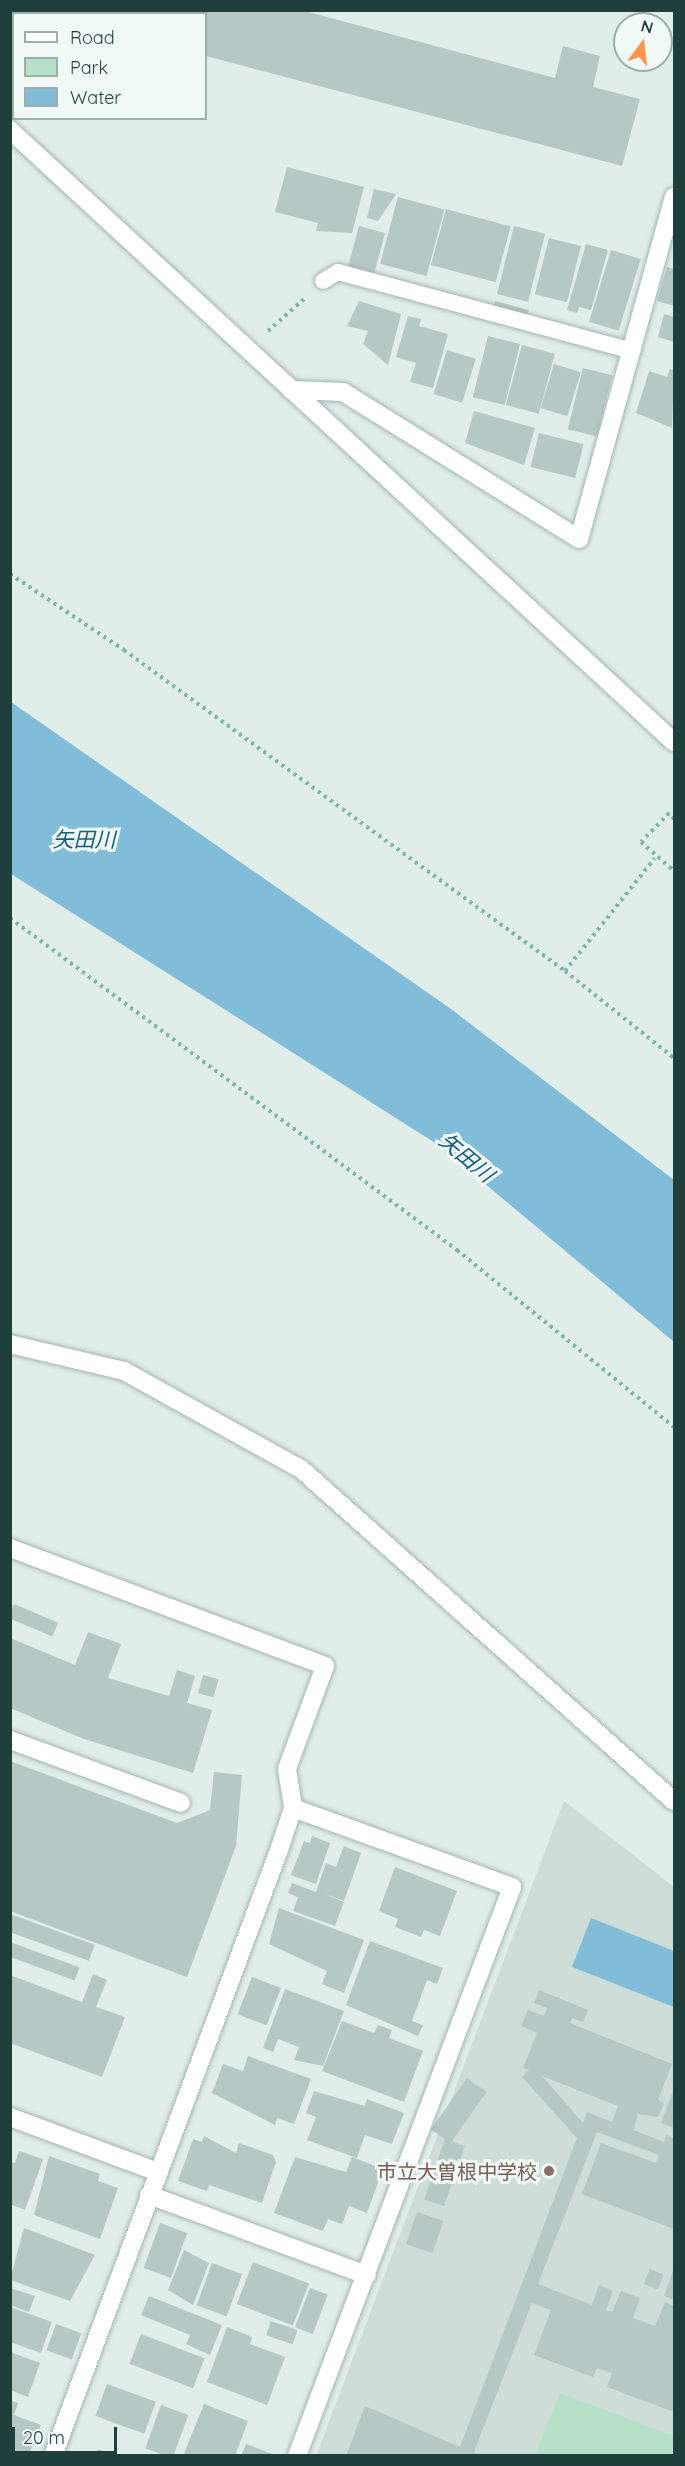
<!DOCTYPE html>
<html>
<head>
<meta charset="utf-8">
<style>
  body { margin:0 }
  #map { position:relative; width:685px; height:2466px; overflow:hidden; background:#e0ede9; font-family:Quicksand,"Noto Sans JP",sans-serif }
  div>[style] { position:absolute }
  .built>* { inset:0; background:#ceddd8 }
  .green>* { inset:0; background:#b6e1c9 }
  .water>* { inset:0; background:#81bcd9 }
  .building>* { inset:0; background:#b5c8c3; transform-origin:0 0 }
  .path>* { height:4px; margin-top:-2px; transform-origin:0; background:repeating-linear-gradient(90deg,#7cb4ac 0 3px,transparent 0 7.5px) }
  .roads { filter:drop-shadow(0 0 2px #a2b5b2) drop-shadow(0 0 2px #a2b5b2) }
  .service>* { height:16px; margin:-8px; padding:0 8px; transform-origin:8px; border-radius:8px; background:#fff }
  .minor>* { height:18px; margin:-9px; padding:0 9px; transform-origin:9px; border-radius:9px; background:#fff }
  .tertiary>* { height:18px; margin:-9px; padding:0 9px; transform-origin:9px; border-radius:9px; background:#fff }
  .dots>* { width:16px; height:16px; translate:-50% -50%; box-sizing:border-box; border:3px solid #f1f9f6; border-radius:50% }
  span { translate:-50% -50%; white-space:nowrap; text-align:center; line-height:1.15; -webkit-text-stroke:6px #f1f9f6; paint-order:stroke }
  .education-label { font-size:20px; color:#785e54 }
  .right { translate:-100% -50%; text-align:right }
  .water-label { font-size:21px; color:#125c82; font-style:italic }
  .frame { position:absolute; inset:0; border:12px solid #1e3f3c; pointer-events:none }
  .legend { position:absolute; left:12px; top:12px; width:195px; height:108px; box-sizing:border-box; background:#f1f9f6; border:2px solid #9dafac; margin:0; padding:8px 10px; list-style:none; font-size:18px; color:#1e3f3c }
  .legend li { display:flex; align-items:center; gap:12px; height:30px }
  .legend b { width:30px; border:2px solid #9dafac }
  .north { position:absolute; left:613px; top:12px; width:60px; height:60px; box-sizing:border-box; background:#f1f9f6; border:2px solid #9dafac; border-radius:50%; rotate:15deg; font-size:16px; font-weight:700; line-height:24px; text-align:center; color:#1e3f3c }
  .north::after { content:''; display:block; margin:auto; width:21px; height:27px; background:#ff964b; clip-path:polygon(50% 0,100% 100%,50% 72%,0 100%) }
  .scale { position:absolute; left:12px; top:2427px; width:105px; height:27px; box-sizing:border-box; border:3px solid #1e3f3c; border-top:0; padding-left:8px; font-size:18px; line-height:21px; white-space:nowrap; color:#1e3f3c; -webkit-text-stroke:4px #f1f9f6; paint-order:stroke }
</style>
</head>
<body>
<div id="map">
  <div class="built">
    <div style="clip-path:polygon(564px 1801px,674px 1887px,674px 2455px,316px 2456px)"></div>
  </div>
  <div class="green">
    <div style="clip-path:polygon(560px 2393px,674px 2436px,674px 2455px,535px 2455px)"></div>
  </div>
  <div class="water">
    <div style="clip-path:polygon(11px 702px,451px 1009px,674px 1180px,674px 1342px,440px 1146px,11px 874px)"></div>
    <div style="clip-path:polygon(591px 1918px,674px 1951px,674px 2007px,572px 1967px)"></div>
  </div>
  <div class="building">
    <div style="clip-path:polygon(27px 10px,57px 10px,56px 14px)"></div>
    <div style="clip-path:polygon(177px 10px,301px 10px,555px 78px,563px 46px,600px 56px,593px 87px,640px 99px,622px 166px,206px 56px,206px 14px)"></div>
    <div style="clip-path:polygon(287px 167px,364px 187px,352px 233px,316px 231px,318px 223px,275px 212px)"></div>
    <div style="clip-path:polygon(374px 189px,396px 194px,378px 221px,367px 218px)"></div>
    <div style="left:398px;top:197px;width:48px;height:69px;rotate:15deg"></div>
    <div style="left:446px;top:209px;width:67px;height:58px;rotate:15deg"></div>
    <div style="left:359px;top:226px;width:27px;height:43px;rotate:15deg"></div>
    <div style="left:514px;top:226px;width:32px;height:70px;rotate:14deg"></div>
    <div style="left:549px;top:238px;width:33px;height:58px;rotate:14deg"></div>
    <div style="clip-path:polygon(586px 244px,608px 250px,591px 310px,579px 307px,577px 313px,567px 310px)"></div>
    <div style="left:611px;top:250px;width:31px;height:75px;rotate:17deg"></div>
    <div style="clip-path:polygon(667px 267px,674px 269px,674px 306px,657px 301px)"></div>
    <div style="clip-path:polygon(359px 301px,401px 314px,388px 365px,363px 344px,368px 331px,347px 326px)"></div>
    <div style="left:495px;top:301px;width:35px;height:11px;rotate:15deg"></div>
    <div style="clip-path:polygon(664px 314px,674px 317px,674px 342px,658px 337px)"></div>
    <div style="clip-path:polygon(408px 316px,421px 319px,419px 326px,448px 334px,433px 388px,410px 382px,416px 363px,396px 357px)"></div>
    <div style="left:488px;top:336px;width:33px;height:63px;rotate:14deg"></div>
    <div style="left:522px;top:345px;width:34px;height:62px;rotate:15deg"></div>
    <div style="left:447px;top:350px;width:30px;height:46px;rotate:17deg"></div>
    <div style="left:554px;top:364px;width:28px;height:46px;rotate:17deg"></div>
    <div style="left:583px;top:368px;width:30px;height:63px;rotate:14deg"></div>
    <div style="clip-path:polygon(670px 369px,674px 370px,672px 428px,636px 413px,649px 371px,667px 377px)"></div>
    <div style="clip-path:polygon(474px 411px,535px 428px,524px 465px,465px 443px)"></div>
    <div style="left:539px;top:433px;width:46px;height:35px;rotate:14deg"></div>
    <div style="left:14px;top:1604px;width:48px;height:15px;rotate:23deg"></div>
    <div style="clip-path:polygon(88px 1632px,121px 1644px,108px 1678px,169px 1696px,177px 1670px,195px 1676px,187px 1703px,212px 1710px,193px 1773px,84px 1739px,10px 1708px,10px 1638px,75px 1665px)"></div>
    <div style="left:203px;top:1675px;width:16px;height:19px;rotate:15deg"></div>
    <div style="clip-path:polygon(10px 1761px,177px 1823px,210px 1810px,214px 1772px,242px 1775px,236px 1846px,187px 1977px,10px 1911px)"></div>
    <div style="clip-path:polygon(312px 1836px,330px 1843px,316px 1884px,291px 1875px,304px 1841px,310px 1843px)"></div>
    <div style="clip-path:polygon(344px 1846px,361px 1853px,344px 1901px,323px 1893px,344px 1902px,335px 1926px,293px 1911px,298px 1897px,288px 1893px,292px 1883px,316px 1892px,326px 1863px,336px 1867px)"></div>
    <div style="clip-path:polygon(395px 1867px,457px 1891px,440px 1936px,424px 1930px,421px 1937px,395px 1927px,398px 1919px,379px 1911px)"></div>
    <div style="clip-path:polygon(279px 1908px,364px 1940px,344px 1993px,322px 1984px,327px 1971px,269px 1944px)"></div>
    <div style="left:10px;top:1914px;width:90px;height:17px;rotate:20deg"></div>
    <div style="clip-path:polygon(370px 1941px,443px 1968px,437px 1984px,427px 1980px,412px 2021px,423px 2025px,418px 2036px,346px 2005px)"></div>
    <div style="left:10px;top:1942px;width:74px;height:14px;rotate:20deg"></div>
    <div style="clip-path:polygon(93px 1974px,107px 1980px,96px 2007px,125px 2017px,102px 2077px,10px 2043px,10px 1975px,82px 2002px)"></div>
    <div style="left:252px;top:1977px;width:31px;height:40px;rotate:21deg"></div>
    <div style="clip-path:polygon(285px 1989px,344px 2011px,323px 2066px,294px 2060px,299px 2047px,278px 2039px,273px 2052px,263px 2048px)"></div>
    <div style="clip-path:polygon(evenodd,539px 1990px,588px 2010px,583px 2022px,572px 2018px,570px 2023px,672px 2064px,658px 2100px,664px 2103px,658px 2117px,638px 2114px,633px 2130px,664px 2142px,666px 2135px,674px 2138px,674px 2229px,582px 2194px,601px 2143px,656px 2163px,659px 2155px,597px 2132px,538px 2284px,592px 2305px,599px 2285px,613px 2291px,606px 2310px,612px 2312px,621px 2291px,640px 2298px,633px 2318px,655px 2326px,665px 2302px,674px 2306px,674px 2412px,607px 2387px,612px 2373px,597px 2368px,593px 2377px,534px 2355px,551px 2310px,532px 2303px,474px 2452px,482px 2456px,346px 2456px,365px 2406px,460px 2447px,577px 2138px,522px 2077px,529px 2070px,523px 2068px,537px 2033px,521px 2026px,528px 2010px,544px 2016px,547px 2008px,534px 2003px,539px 1990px,542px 2076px,618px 2106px,612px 2122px,587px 2112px,583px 2123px,542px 2076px)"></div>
    <div style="clip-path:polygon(342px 2021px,374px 2033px,378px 2025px,392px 2030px,389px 2038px,423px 2051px,404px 2102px,322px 2071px)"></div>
    <div style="clip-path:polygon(248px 2056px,311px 2079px,294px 2124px,277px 2118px,275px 2125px,212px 2093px,223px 2064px,243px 2071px)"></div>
    <div style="left:467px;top:2078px;width:24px;height:63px;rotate:35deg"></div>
    <div style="clip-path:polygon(674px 2088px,674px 2128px,661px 2123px)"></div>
    <div style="clip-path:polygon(314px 2091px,365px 2106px,367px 2099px,404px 2113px,392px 2144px,365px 2135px,357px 2158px,307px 2140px,316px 2117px,306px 2113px)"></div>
    <div style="clip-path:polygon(204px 2136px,236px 2153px,239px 2143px,273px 2155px,276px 2162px,262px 2203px,209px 2185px,207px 2191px,178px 2181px,193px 2139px,202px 2142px)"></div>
    <div style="left:445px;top:2139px;width:21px;height:64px;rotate:19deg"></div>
    <div style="clip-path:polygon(19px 2151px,43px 2159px,25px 2210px,10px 2204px,10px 2162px,15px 2163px)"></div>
    <div style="clip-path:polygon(49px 2156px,100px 2174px,98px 2181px,118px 2188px,100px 2239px,34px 2215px)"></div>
    <div style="clip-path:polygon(295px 2157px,346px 2172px,352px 2157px,383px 2169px,367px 2213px,349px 2206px,342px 2224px,328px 2219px,323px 2231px,274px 2213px)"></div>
    <div style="left:417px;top:2212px;width:28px;height:34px;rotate:19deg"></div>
    <div style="left:160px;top:2223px;width:29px;height:48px;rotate:20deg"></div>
    <div style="clip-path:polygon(24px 2228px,95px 2255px,70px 2301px,10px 2280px)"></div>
    <div style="clip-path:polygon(184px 2250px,209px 2263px,193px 2305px,168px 2290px)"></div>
    <div style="left:253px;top:2262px;width:60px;height:45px;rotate:21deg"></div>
    <div style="left:212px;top:2263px;width:32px;height:45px;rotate:20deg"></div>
    <div style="clip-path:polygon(674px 2268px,674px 2300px,664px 2296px)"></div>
    <div style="left:650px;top:2269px;width:15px;height:16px;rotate:23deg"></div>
    <div style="clip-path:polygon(10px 2288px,35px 2296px,29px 2312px,10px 2305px)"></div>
    <div style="left:310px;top:2288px;width:19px;height:42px;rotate:21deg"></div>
    <div style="clip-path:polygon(149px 2296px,222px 2325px,210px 2355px,186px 2344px,190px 2335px,141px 2315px)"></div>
    <div style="clip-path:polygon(10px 2307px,52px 2322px,41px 2353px,10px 2342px)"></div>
    <div style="left:271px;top:2321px;width:28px;height:15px;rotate:19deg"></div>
    <div style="left:56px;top:2324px;width:27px;height:28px;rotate:20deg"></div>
    <div style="clip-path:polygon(227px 2327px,252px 2337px,250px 2344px,285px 2357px,267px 2405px,207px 2382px)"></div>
    <div style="left:141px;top:2334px;width:68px;height:32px;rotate:21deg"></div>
    <div style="clip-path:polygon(10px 2352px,40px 2363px,28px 2397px,10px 2390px)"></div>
    <div style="left:107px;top:2384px;width:52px;height:34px;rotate:20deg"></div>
    <div style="clip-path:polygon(10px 2400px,18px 2403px,14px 2415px,41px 2425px,28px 2456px,10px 2456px)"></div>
    <div style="clip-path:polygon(204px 2404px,248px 2421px,235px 2456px,183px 2456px)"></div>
    <div style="left:161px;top:2405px;width:29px;height:46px;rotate:20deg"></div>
    <div style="clip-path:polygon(246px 2444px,275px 2455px,275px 2456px,241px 2456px)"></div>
    <div style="clip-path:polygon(98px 2449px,115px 2455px,115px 2456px,96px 2456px)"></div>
  </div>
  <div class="path">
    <div style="left:268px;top:331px;width:50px;rotate:-41.7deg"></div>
    <div style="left:10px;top:574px;width:137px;rotate:33.7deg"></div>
    <div style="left:124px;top:650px;width:545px;rotate:36.05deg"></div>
    <div style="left:565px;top:971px;width:139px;rotate:38.6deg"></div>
    <div style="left:674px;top:819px;width:8px;rotate:-130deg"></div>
    <div style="left:669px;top:813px;width:40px;rotate:134deg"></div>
    <div style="left:641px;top:842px;width:44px;rotate:41.3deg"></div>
    <div style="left:10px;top:918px;width:557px;rotate:36.6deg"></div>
    <div style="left:457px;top:1250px;width:280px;rotate:39.2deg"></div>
    <div style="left:565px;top:971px;width:144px;rotate:-51.5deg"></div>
  </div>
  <div class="roads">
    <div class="service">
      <div style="left:323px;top:281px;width:17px;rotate:-31deg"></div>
      <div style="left:338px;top:272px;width:305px;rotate:15deg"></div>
    </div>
    <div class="minor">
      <div style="left:113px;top:14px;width:4px;rotate:-76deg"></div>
      <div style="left:10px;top:50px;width:4px;rotate:14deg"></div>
      <div style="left:10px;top:130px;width:903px;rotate:42.67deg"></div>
      <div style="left:291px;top:390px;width:52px;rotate:2.2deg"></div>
      <div style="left:343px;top:392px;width:278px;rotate:31.9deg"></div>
      <div style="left:579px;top:539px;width:355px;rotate:-74.5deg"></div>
      <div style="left:10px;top:1548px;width:336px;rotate:20.5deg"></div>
      <div style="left:325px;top:1666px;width:110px;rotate:110.3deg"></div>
      <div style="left:287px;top:1769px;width:39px;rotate:81deg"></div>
      <div style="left:293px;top:1808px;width:44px;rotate:108.4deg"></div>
      <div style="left:279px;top:1850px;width:647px;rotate:110.45deg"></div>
      <div style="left:10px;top:1740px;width:182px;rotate:20.2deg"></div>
      <div style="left:293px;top:1808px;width:233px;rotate:19.8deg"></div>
      <div style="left:512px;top:1887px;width:608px;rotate:110.7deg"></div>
      <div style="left:10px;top:2117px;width:158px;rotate:20.4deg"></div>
      <div style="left:149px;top:2195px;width:232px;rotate:20.2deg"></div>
    </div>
    <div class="tertiary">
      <div style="left:10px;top:1344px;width:117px;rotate:13.3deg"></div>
      <div style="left:124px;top:1371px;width:202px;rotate:29deg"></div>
      <div style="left:301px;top:1469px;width:499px;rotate:41.7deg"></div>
    </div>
  </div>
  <div class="dots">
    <div style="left:549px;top:2171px;background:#8d6e63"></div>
  </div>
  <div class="education-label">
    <span class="right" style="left:537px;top:2171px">市立大曽根中学校</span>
  </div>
  <div class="water-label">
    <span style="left:84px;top:839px">矢田川</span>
    <span style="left:467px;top:1157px;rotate:40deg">矢田川</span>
  </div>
  <div class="frame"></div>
  <ul class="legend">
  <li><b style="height:8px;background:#fff"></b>Road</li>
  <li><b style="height:16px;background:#b6e1c9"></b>Park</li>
  <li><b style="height:16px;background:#81bcd9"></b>Water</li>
  </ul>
  <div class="north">N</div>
  <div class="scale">20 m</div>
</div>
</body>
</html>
